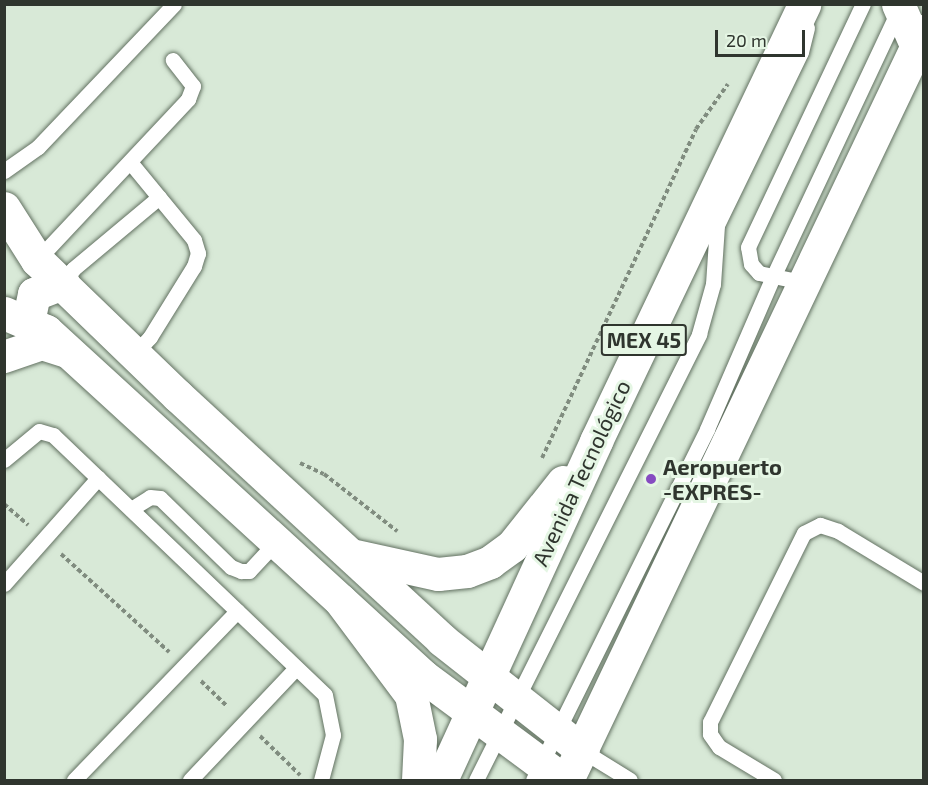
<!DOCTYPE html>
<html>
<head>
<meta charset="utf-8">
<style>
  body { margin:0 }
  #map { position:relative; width:928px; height:785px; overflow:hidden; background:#d8e9d7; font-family:"Exo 2",sans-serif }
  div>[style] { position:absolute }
  .path>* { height:4px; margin-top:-2px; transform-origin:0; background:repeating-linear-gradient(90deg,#808c7f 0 4.5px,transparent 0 7.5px) }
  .roads { filter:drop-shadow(0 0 2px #627161) drop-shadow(0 0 2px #627161) }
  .service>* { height:15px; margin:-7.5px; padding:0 7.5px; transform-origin:7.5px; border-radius:7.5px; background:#fff }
  .minor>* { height:32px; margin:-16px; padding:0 16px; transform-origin:16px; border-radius:16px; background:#fff }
  .tertiary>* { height:33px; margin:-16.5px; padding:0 16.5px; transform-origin:16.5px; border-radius:16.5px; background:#fff }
  .primary>* { height:33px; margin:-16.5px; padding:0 16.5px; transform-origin:16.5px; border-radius:16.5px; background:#fff }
  .dots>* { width:16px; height:16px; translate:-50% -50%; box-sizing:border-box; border:3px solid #e5f6e4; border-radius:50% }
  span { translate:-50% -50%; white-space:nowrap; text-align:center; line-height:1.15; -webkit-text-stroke:6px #e5f6e4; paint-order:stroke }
  .shield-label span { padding:2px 4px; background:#e5f6e4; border:2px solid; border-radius:4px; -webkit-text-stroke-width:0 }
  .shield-label { font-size:21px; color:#2f352e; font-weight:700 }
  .poi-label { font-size:22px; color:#2f352e; font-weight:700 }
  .left { translate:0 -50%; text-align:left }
  .street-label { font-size:22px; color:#2f352e }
  .frame { position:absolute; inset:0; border:6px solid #2f352e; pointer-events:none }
  .scale { position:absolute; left:715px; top:30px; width:90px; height:27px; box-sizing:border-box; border:3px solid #2f352e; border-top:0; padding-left:8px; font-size:18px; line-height:21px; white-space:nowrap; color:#2f352e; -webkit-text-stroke:4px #e5f6e4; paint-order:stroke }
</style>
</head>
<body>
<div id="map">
  <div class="path">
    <div style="left:542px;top:458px;width:363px;rotate:-64.9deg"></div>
    <div style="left:696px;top:129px;width:55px;rotate:-54.6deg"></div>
    <div style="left:300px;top:463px;width:26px;rotate:25deg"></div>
    <div style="left:324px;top:474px;width:93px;rotate:38deg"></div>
    <div style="left:4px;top:504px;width:32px;rotate:41deg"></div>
    <div style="left:61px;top:554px;width:146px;rotate:42.2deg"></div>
    <div style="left:201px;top:681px;width:37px;rotate:44deg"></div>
    <div style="left:260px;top:736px;width:56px;rotate:44.3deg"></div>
  </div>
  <div class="roads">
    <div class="service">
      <div style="left:130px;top:162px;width:101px;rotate:50.6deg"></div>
      <div style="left:194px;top:240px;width:14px;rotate:73deg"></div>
      <div style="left:198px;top:253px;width:14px;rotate:107deg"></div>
      <div style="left:194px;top:266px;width:84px;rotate:121.8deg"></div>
      <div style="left:150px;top:337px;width:22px;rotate:133deg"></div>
      <div style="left:4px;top:171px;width:42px;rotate:-35.2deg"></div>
      <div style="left:38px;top:147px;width:197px;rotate:-46.4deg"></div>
      <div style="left:37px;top:260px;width:221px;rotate:-46.8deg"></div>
      <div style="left:188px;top:99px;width:14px;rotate:-69deg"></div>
      <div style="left:193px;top:86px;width:33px;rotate:-128deg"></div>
      <div style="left:802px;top:282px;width:44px;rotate:-168.2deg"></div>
      <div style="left:759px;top:273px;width:12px;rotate:-132deg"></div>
      <div style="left:751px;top:264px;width:17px;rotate:-100deg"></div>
      <div style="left:748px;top:247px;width:269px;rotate:-64.7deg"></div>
      <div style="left:63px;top:283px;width:17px;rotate:-54deg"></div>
      <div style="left:73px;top:269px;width:112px;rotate:-39.9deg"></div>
      <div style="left:4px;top:460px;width:45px;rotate:-39.6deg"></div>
      <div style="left:39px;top:431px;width:15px;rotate:16deg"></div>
      <div style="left:53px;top:435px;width:376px;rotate:43.7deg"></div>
      <div style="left:325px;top:695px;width:41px;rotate:78.7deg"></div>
      <div style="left:333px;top:735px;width:47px;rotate:104.9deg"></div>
      <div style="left:131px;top:509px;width:22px;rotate:-32deg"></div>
      <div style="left:150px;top:497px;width:10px;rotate:6deg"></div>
      <div style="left:160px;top:498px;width:99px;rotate:44.2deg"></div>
      <div style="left:231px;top:567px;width:11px;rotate:22deg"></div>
      <div style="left:241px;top:571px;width:8px"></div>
      <div style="left:249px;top:571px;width:38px;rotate:-47deg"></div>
      <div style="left:4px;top:584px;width:142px;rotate:-48.4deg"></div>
      <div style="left:583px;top:751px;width:55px;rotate:31.7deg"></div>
      <div style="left:74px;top:780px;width:235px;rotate:-46deg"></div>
      <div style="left:190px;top:780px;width:154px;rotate:-46.6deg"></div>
      <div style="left:476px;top:780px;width:499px;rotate:-63.4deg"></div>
      <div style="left:699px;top:334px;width:52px;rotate:-74.4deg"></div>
      <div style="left:713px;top:284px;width:59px;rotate:-86.1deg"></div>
      <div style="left:717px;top:225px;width:192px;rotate:-64.1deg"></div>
      <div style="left:801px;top:52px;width:25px;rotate:-76deg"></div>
      <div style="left:533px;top:780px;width:392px;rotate:-63.6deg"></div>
      <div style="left:707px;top:429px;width:163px;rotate:-66.6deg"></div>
      <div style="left:772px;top:279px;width:296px;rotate:-64.8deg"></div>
      <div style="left:774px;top:780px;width:64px;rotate:-149deg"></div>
      <div style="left:719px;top:747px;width:16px;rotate:-125deg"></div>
      <div style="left:710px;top:734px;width:12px;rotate:-90deg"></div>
      <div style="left:710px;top:722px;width:211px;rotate:-63.6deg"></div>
      <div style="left:804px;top:533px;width:18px;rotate:-27deg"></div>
      <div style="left:820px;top:525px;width:19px;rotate:18deg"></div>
      <div style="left:838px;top:531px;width:100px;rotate:31.2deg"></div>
    </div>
    <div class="minor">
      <div style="left:4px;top:357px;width:40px;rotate:-18.9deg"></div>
      <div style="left:42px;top:344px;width:28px;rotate:18deg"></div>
    </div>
    <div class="tertiary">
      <div style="left:4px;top:208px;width:62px;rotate:57.6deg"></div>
      <div style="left:37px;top:260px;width:196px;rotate:44deg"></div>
      <div style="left:178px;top:396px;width:359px;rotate:42.7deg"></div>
      <div style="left:442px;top:640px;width:179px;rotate:38.2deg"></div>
      <div style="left:4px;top:313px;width:46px;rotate:23.2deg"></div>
      <div style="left:46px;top:331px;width:511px;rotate:42.46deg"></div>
      <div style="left:423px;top:676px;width:174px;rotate:36.6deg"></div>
      <div style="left:28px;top:322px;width:29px;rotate:-78deg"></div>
      <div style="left:34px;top:294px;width:31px;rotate:-21deg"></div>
    </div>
    <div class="primary">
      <div style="left:898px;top:4px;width:45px;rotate:66.3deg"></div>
      <div style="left:356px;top:556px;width:84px;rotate:12.4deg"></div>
      <div style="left:438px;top:574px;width:29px;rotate:-6deg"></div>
      <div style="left:467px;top:571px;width:25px;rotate:-21deg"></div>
      <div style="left:490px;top:562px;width:27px;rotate:-36deg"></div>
      <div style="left:512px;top:546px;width:82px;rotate:-51.4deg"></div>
      <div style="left:340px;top:600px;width:119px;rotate:53.2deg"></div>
      <div style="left:411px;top:695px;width:45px;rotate:78.4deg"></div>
      <div style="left:420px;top:739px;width:41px;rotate:92.8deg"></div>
      <div style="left:441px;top:780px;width:373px;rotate:-65.4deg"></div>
      <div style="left:596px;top:441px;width:484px;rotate:-64.5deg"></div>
      <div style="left:567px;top:780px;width:830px;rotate:-64.52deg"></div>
    </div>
  </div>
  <div class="dots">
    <div style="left:651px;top:479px;background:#864bc1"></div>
  </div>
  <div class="shield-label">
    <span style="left:644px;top:340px">MEX 45</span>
  </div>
  <div class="poi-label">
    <span class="left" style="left:663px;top:479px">Aeropuerto<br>-EXPRES-</span>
  </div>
  <div class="street-label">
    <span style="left:581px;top:473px;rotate:-65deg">Avenida Tecnológico</span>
  </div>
  <div class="frame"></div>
  <div class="scale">20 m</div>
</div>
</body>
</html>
